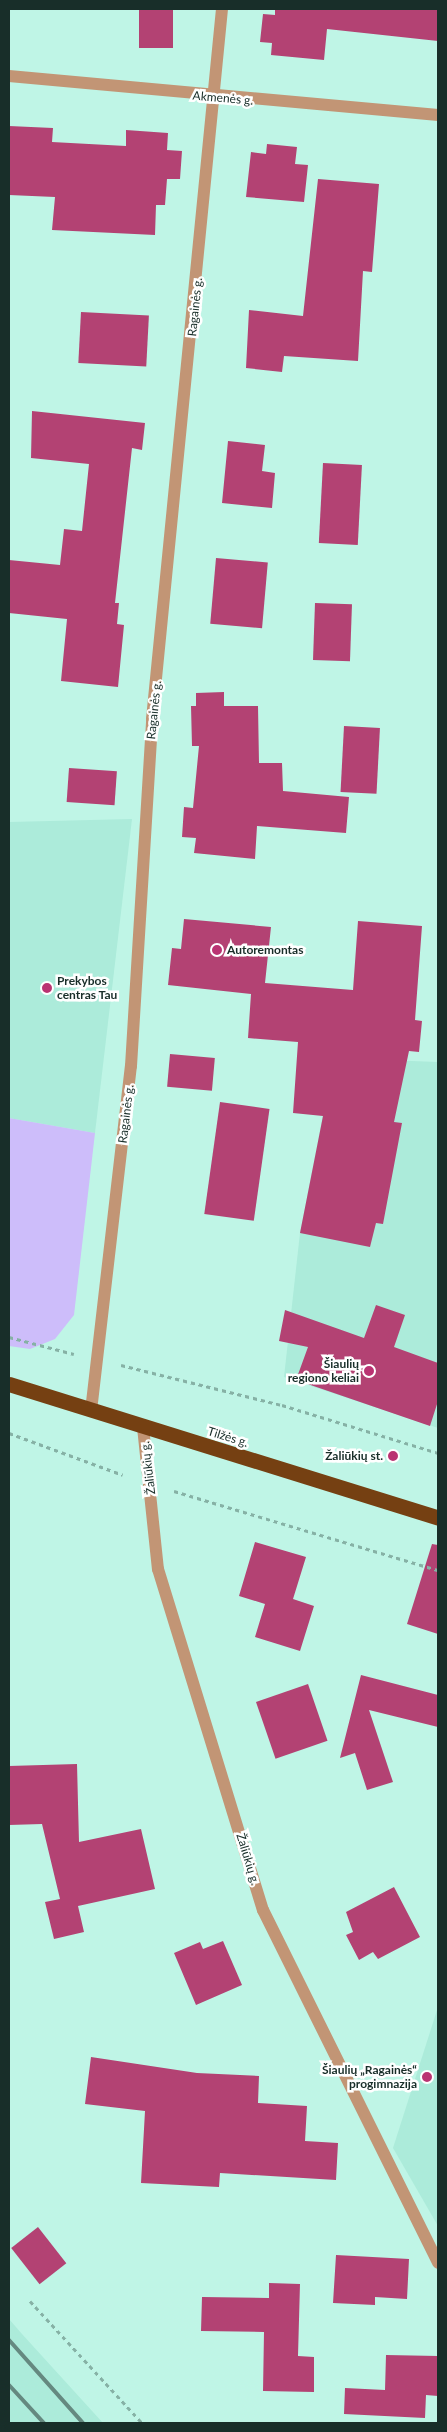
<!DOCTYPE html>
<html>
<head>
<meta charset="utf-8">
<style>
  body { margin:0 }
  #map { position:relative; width:447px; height:2432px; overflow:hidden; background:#bff5e6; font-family:Lato,sans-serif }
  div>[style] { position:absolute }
  .built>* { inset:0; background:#acebda }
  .green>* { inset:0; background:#cdbdfa }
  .building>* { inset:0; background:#b34273; transform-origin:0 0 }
  .path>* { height:3px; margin-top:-1.5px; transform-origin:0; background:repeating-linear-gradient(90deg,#86b1a5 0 4px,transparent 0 8px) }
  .minor>* { height:12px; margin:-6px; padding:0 6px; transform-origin:6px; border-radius:6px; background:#c29575 }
  .highway>* { height:15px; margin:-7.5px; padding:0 7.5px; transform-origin:7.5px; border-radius:7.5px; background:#754012 }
  .rail>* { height:4px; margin:-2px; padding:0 2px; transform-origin:2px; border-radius:2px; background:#658980 }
  .dots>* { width:14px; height:14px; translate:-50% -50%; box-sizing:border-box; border:2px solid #fff; border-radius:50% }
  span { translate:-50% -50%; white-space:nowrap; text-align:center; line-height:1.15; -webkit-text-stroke:5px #fff; paint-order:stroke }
  .street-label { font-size:12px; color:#182e29 }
  .poi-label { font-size:12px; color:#182e29; font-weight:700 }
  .left { translate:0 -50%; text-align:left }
  .right { translate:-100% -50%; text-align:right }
  .frame { position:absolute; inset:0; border:10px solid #182e29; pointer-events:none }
</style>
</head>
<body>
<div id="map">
  <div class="built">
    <div style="clip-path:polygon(132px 819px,95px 1133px,9px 1118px,9px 822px)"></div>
    <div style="clip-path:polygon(334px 1058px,438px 1062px,438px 1428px,284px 1377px,300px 1233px)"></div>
    <div style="clip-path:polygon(438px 2007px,438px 2226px,393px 2148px)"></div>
    <div style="clip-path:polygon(9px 2319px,22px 2334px,103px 2423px,9px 2423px)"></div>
  </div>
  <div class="green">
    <div style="clip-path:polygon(9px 1118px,95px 1133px,74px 1315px,55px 1339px,30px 1349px,9px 1346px)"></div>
  </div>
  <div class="building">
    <div style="left:139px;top:9px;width:34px;height:39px"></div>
    <div style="clip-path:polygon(275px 9px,438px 9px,438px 41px,327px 29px,324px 60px,271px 55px,272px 43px,260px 42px,263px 14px,275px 15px)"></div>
    <div style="clip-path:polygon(9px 126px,53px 128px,52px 142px,126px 146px,126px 130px,168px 133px,167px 150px,182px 151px,180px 179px,167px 179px,165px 205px,156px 205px,155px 235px,52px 230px,55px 197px,9px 195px)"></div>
    <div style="clip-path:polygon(267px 144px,297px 147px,295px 164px,308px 165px,304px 202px,246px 197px,251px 152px,266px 154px)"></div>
    <div style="clip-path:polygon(318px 179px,379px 184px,372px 272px,363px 271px,358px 361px,284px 356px,282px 372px,246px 368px,249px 310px,303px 316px)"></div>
    <div style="left:81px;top:312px;width:68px;height:51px;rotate:3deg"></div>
    <div style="clip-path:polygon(32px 411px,145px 423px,142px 450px,132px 448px,115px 603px,119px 603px,117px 624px,124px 625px,118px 687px,61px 681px,67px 619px,9px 613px,9px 560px,60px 565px,64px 529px,82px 531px,89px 464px,31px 458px)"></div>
    <div style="clip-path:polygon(228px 441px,265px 445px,262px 471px,275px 473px,272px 508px,222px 503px)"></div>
    <div style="left:323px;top:463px;width:39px;height:80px;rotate:3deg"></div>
    <div style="left:216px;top:558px;width:52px;height:66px;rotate:5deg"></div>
    <div style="left:315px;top:603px;width:37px;height:57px;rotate:2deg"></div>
    <div style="clip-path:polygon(224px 692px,224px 706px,258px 706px,259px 763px,282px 763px,283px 791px,349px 797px,346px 833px,257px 826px,255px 859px,194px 853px,196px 838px,182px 837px,184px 807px,193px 808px,199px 746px,192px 746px,191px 706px,196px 706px,196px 693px)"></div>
    <div style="left:344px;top:726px;width:36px;height:66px;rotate:3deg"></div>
    <div style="left:69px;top:768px;width:48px;height:34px;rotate:4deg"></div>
    <div style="clip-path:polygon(184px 919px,271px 927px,265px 983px,353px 990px,358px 921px,422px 926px,415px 1020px,422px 1021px,419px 1052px,409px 1051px,394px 1122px,402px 1123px,383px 1224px,376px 1223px,370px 1247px,300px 1233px,323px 1116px,293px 1113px,298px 1042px,248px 1038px,251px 994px,168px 985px,172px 948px,181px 949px)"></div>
    <div style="left:170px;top:1054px;width:45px;height:33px;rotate:5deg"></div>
    <div style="left:220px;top:1102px;width:50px;height:113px;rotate:8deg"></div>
    <div style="clip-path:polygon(376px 1305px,405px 1315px,394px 1347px,438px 1363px,438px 1401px,430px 1426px,296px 1380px,308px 1347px,279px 1341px,285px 1310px,364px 1338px)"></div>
    <div style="clip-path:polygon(255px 1542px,306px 1557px,293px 1599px,314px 1606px,300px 1651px,255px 1637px,265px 1604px,239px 1596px)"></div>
    <div style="clip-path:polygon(432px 1544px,438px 1545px,438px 1634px,407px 1624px)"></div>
    <div style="clip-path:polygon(361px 1675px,438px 1695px,438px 1727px,369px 1710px,393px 1782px,367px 1790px,355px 1753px,340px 1758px)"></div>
    <div style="left:308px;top:1684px;width:60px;height:55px;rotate:71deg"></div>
    <div style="clip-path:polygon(77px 1764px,79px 1842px,141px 1829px,155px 1889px,78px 1906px,84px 1932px,54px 1939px,45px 1902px,60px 1899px,42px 1824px,9px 1825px,9px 1766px)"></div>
    <div style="clip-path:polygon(394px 1887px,420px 1937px,378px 1959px,373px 1952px,359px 1960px,346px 1935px,353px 1932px,346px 1912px)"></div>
    <div style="clip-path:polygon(223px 1941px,242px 1985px,196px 2005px,174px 1953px,200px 1942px,203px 1949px)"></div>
    <div style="clip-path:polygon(91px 2057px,197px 2073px,259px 2076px,258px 2103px,307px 2106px,305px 2141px,338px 2143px,336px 2180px,220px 2173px,219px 2187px,141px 2183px,145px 2111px,85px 2104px)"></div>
    <div style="left:38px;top:2227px;width:46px;height:34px;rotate:52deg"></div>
    <div style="clip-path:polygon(336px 2255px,409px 2259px,407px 2299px,375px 2297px,375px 2305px,333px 2303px)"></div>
    <div style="clip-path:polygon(269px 2283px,300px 2284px,298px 2356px,314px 2357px,314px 2392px,263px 2391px,264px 2332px,201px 2331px,202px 2297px,269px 2298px)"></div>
    <div style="clip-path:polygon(386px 2355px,438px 2356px,438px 2396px,426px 2395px,425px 2418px,344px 2414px,345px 2388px,385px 2390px)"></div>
  </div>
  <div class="path">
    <div style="left:9px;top:1337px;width:67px;rotate:14.7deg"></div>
    <div style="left:121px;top:1365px;width:166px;rotate:14deg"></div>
    <div style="left:282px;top:1405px;width:163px;rotate:17.1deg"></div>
    <div style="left:9px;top:1433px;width:121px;rotate:20.2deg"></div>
    <div style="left:174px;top:1491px;width:276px;rotate:16.7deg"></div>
    <div style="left:30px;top:2301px;width:166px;rotate:47.4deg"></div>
  </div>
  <div class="minor">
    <div style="left:9px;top:76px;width:431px;rotate:5.2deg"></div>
    <div style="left:91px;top:1411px;width:347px;rotate:-83.4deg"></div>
    <div style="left:131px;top:1066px;width:348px;rotate:-86.5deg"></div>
    <div style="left:152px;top:719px;width:713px;rotate:-84.37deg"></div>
    <div style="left:143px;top:1427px;width:143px;rotate:84deg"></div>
    <div style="left:158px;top:1569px;width:357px;rotate:72.9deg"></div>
    <div style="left:263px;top:1910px;width:394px;rotate:63.6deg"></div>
  </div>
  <div class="highway">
    <div style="left:9px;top:1384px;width:449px;rotate:17.3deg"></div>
  </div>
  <div class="rail">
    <div style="left:9px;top:2340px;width:111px;rotate:48.3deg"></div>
    <div style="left:9px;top:2385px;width:52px;rotate:47.4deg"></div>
  </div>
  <div class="dots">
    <div style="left:217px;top:950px;background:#ba3372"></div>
    <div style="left:47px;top:988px;background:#ba3372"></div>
    <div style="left:369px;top:1371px;background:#ba3372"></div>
    <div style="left:393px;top:1456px;background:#ba3372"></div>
    <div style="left:427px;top:2077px;background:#ba3372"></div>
  </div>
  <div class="street-label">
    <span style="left:223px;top:98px;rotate:5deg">Akmenės g.</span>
    <span style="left:195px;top:307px;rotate:-84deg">Ragainės g.</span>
    <span style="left:154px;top:710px;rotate:-84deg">Ragainės g.</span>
    <span style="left:126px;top:1114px;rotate:-83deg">Ragainės g.</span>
    <span style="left:228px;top:1437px;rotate:17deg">Tilžės g.</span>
    <span style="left:148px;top:1468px;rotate:-97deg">Žaliūkių g.</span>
    <span style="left:248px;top:1859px;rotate:73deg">Žaliūkių g.</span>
  </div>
  <div class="poi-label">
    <span class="left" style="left:227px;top:950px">Autoremontas</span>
    <span class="left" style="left:57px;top:988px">Prekybos<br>centras Tau</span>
    <span class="right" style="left:359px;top:1371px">Šiaulių<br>regiono keliai</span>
    <span class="right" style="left:383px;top:1456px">Žaliūkių st.</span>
    <span class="right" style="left:417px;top:2077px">Šiaulių „Ragainės“<br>progimnazija</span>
  </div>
  <div class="frame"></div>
</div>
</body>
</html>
